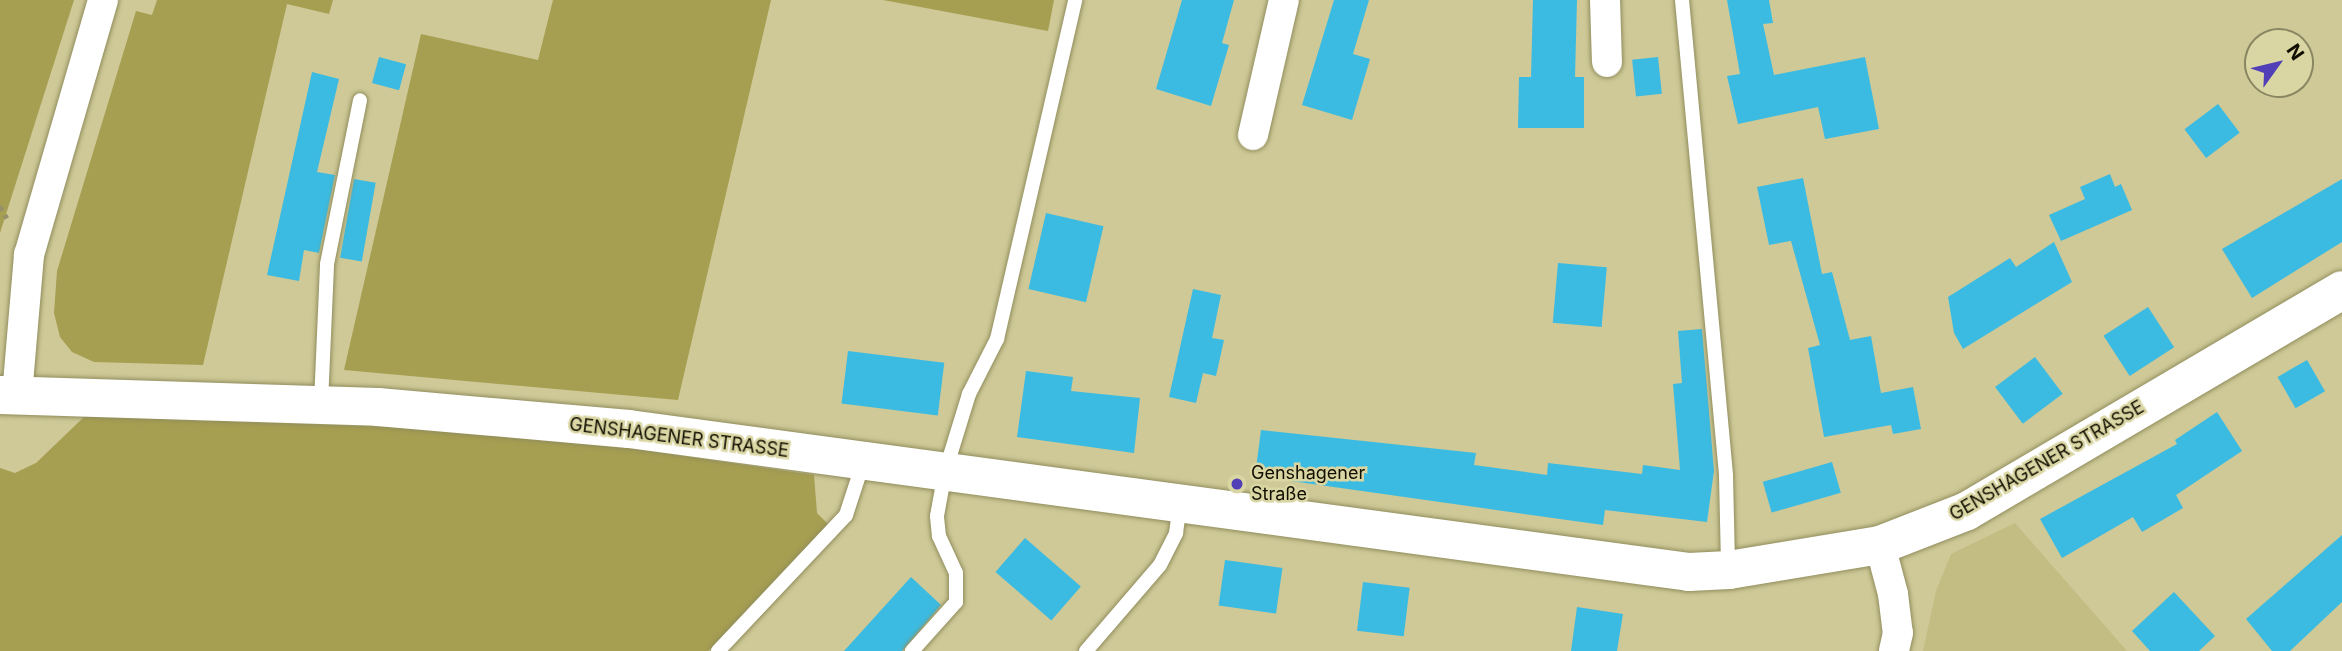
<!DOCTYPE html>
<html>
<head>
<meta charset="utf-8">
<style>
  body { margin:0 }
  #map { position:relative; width:2342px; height:651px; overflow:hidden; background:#cec997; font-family:Inter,sans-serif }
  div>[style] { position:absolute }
  .built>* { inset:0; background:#c3bd84 }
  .green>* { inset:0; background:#a69e51 }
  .building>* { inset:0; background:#3bbbe2; transform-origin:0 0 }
  .path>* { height:4.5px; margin-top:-2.25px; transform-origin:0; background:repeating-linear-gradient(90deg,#959069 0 5px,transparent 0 10px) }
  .roads { filter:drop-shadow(0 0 2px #918d5d) drop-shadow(0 0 2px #918d5d) }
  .lane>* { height:14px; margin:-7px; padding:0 7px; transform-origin:7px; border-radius:7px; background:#fff }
  .street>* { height:30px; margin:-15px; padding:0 15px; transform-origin:15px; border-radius:15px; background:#fff }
  .secondary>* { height:38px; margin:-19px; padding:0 19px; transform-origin:19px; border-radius:19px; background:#fff }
  .dots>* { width:19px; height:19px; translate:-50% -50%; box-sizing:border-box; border:4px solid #dad6a4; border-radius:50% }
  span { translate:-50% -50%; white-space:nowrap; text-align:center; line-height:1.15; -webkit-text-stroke:5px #dad6a4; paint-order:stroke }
  .street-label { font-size:18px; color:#110e00 }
  .poi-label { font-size:18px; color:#110e00 }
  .left { translate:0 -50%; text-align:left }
  .north { position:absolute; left:2244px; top:28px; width:70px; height:70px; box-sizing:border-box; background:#dad6a4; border:2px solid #8a8662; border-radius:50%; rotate:56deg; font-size:19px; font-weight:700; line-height:28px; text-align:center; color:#110e00 }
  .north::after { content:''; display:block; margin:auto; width:24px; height:32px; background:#513fb7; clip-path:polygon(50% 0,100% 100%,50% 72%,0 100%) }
</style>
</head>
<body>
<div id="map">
  <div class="built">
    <div style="clip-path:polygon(2015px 523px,2127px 651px,1923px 651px,1936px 591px,1951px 554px)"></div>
  </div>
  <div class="green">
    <div style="clip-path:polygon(0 0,74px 0,0 233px)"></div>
    <div style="clip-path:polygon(157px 0,333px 0,329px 14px,287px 4px,203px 365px,94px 362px,72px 352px,60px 337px,54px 313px,57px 271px,136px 11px,152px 15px)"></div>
    <div style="clip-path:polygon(553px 0,771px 0,678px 400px,344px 370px,421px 34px,538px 60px)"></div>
    <div style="clip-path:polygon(883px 0,1054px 0,1048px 31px)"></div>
    <div style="clip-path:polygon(85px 416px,390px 427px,608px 445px,814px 475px,817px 513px,829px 525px,708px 651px,0 651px,0 468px,15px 473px,36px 463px)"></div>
  </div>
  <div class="building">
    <div style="clip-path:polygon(1182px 0,1234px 0,1222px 43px,1229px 45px,1211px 106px,1156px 89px)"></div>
    <div style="clip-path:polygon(1334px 0,1369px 0,1353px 54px,1370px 59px,1352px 120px,1302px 105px)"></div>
    <div style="clip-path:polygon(1533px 0,1577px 0,1575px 77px,1584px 77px,1584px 128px,1518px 128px,1519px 77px,1531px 77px)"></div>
    <div style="clip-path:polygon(1727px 0,1769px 0,1773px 23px,1763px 24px,1774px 75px,1865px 57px,1879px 129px,1825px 139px,1818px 107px,1738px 124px,1727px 76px,1740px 74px)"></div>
    <div style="left:379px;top:57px;width:28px;height:27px;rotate:15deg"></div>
    <div style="left:1658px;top:57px;width:37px;height:26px;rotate:84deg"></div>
    <div style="clip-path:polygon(312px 72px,339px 79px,317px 172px,335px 175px,319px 253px,304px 250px,299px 281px,267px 275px)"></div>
    <div style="left:2218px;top:104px;width:36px;height:42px;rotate:53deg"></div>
    <div style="clip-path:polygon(2110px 174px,2115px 187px,2121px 184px,2132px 210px,2061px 241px,2049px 215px,2085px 199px,2080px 187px)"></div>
    <div style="clip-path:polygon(1803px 178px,1822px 274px,1832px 272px,1850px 340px,1871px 336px,1881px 393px,1913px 387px,1921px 429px,1893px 434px,1891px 425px,1824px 437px,1808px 348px,1820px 345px,1791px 241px,1769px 245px,1757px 187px)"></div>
    <div style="left:354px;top:179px;width:22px;height:80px;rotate:10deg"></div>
    <div style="clip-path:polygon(2342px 179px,2342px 242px,2252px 298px,2222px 249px)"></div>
    <div style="left:1046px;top:213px;width:59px;height:78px;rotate:13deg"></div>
    <div style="clip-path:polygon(2054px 242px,2072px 282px,1963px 349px,1954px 333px,1948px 297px,2010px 258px,2016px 267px)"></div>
    <div style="left:1558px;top:263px;width:49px;height:60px;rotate:5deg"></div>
    <div style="clip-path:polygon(1193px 289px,1221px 295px,1212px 338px,1224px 340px,1216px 376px,1203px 373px,1196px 403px,1169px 397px)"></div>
    <div style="left:2148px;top:307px;width:48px;height:53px;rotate:57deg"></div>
    <div style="clip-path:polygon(1702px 329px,1714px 471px,1707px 522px,1605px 510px,1603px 525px,1255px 476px,1261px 430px,1476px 453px,1474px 465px,1547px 475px,1548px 463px,1642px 474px,1643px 465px,1680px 470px,1673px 384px,1682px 383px,1678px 331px)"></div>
    <div style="left:848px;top:351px;width:97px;height:53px;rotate:7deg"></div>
    <div style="left:2035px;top:357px;width:46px;height:50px;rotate:53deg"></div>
    <div style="left:2307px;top:360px;width:36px;height:34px;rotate:60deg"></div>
    <div style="clip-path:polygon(1026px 371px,1073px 377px,1071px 391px,1140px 398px,1134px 453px,1017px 437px)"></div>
    <div style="clip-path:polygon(2217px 412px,2242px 451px,2176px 495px,2183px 508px,2142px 532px,2133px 517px,2062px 558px,2040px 519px,2177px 444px,2175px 440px)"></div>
    <div style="left:1832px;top:462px;width:32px;height:72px;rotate:74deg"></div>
    <div style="clip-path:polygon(2342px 535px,2342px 602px,2290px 651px,2272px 651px,2246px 619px)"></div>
    <div style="left:1025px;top:538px;width:74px;height:45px;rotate:41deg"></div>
    <div style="left:1225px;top:560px;width:58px;height:46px;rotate:8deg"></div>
    <div style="clip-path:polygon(911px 577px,941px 605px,902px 651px,844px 651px)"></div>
    <div style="left:1363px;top:582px;width:47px;height:49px;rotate:7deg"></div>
    <div style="clip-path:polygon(2174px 592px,2215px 636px,2199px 651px,2150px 651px,2132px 631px)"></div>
    <div style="clip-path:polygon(1577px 607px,1623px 614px,1617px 651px,1571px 651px)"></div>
  </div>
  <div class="path">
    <div style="left:0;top:206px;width:14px;rotate:60deg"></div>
  </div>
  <div class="roads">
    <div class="lane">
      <div style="left:1682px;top:0;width:478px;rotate:84.7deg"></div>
      <div style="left:1726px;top:476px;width:91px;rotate:88.7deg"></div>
      <div style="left:321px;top:403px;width:139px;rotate:-87.5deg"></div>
      <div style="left:327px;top:264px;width:167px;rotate:-78.6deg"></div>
      <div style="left:718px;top:651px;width:187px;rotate:-46.7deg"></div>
      <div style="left:846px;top:515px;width:55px;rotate:-71.9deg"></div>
      <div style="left:912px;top:651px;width:66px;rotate:-48.1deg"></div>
      <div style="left:956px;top:602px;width:29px;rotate:-90deg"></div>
      <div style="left:956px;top:573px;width:41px;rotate:-114.7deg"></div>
      <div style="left:939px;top:536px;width:20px;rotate:-96deg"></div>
      <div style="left:937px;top:516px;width:45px;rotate:-79.7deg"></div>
      <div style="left:945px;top:472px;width:82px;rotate:-72.9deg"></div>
      <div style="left:969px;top:394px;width:62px;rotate:-63deg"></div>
      <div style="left:997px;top:339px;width:348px;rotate:-77deg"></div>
      <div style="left:1086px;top:651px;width:113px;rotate:-49.3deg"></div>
      <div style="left:1160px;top:565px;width:36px;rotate:-63deg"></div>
      <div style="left:1176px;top:533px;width:27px;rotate:-82deg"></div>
    </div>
    <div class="street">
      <div style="left:1605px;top:0;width:62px;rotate:88.2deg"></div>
      <div style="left:1253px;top:135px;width:139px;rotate:-77.1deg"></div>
      <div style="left:17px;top:395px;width:141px;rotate:-85.1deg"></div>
      <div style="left:29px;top:255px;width:266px;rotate:-73.8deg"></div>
      <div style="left:1880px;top:545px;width:51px;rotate:75.1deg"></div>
      <div style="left:1893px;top:594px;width:39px;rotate:83deg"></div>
      <div style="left:1898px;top:633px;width:18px;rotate:103deg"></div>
    </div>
    <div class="secondary">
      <div style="left:0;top:395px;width:378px;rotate:1.8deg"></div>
      <div style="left:378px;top:407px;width:252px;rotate:5deg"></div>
      <div style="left:629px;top:429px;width:1070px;rotate:7.68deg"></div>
      <div style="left:1689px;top:572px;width:40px;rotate:-2.9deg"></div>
      <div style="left:1729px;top:570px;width:153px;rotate:-9.4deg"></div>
      <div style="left:1880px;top:545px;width:93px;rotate:-21.3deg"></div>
      <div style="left:1967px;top:511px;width:435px;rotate:-30.5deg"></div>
    </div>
  </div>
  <div class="dots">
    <div style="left:1237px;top:484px;background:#513fb7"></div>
  </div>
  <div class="street-label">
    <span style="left:679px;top:438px;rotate:7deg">GENSHAGENER STRASSE</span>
    <span style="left:2047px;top:461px;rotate:-30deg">GENSHAGENER STRASSE</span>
  </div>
  <div class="poi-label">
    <span class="left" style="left:1251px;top:484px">Genshagener<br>Straße</span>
  </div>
  <div class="north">N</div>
</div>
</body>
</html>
